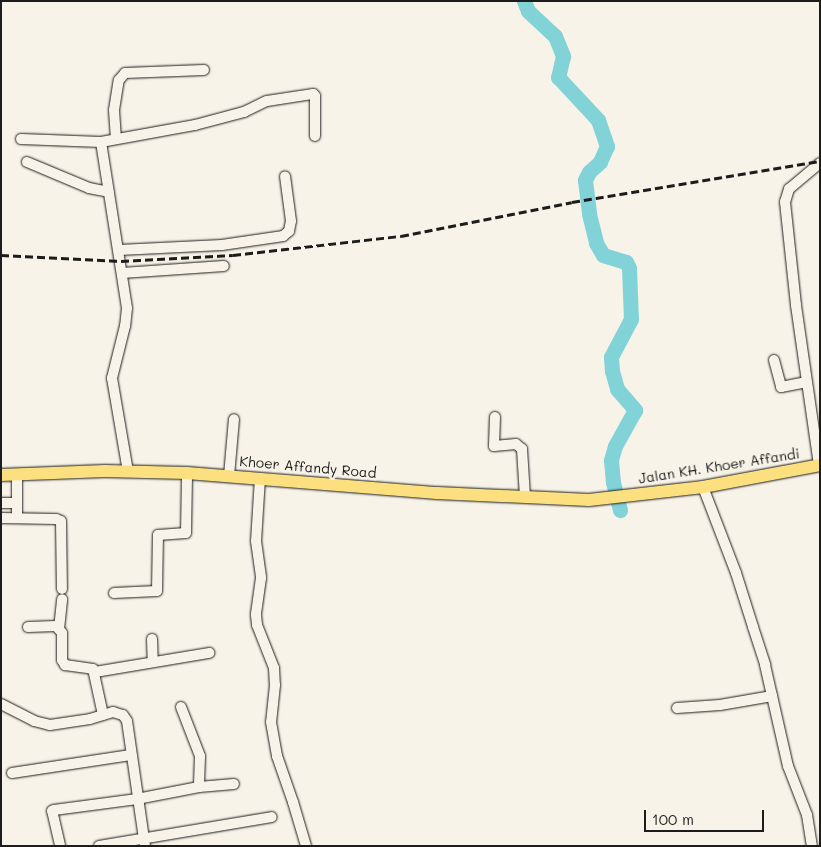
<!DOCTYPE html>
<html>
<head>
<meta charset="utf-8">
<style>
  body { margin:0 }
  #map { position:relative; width:821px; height:847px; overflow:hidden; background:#f7f3e8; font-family:Mali,sans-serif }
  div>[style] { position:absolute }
  .river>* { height:15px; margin:-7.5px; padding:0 7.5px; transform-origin:7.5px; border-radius:7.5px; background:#82d3d8 }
  .roads { filter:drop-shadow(0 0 1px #1c1c1c) drop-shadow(0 0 1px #1c1c1c) }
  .minor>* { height:10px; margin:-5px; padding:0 5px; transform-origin:5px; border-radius:5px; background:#f7f3e8 }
  .major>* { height:12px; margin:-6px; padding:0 6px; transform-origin:6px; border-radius:6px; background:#fce080 }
  .rail>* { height:2.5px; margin-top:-1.25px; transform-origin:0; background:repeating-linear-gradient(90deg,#1c1c1c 0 8px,transparent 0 12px) }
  span { translate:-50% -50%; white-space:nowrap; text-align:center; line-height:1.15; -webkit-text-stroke:5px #f7f3e8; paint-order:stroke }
  .street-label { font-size:14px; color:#1c1c1c }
  .frame { position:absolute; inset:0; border:2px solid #1c1c1c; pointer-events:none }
  .scale { position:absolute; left:644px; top:810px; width:120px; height:22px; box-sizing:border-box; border:2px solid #1c1c1c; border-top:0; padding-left:6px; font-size:15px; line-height:18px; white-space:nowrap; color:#1c1c1c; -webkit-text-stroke:4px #f7f3e8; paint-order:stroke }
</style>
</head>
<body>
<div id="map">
  <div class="river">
    <div style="left:524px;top:1px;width:11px;rotate:68deg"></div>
    <div style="left:528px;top:11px;width:37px;rotate:43deg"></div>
    <div style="left:555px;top:36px;width:22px;rotate:68deg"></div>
    <div style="left:563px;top:56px;width:22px;rotate:103deg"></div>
    <div style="left:558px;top:77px;width:59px;rotate:47.1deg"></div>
    <div style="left:598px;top:120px;width:28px;rotate:71deg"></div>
    <div style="left:607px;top:146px;width:17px;rotate:114deg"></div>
    <div style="left:600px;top:162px;width:15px;rotate:138deg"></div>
    <div style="left:589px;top:172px;width:9px;rotate:117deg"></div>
    <div style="left:585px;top:180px;width:34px;rotate:83deg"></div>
    <div style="left:589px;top:214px;width:30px;rotate:76deg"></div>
    <div style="left:596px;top:243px;width:14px;rotate:60deg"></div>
    <div style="left:603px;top:255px;width:24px;rotate:17deg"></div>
    <div style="left:626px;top:262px;width:7px;rotate:63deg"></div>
    <div style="left:629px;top:268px;width:51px;rotate:87.8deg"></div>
    <div style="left:631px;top:319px;width:43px;rotate:117.8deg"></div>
    <div style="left:611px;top:357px;width:14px;rotate:86deg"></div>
    <div style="left:612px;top:371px;width:19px;rotate:74deg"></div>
    <div style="left:617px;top:389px;width:28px;rotate:49deg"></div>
    <div style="left:635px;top:410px;width:41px;rotate:119.1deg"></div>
    <div style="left:615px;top:446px;width:15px;rotate:106deg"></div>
    <div style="left:611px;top:460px;width:22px;rotate:85deg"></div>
    <div style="left:613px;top:482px;width:29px;rotate:76deg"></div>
  </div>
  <div class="roads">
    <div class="minor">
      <div style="left:21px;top:139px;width:80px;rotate:2.1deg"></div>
      <div style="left:101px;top:142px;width:96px;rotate:-10.3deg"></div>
      <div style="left:195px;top:125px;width:51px;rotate:-14.9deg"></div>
      <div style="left:244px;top:112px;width:25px;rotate:-26deg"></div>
      <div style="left:267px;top:101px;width:47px;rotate:-8.7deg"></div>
      <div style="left:313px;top:94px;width:3px;rotate:45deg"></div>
      <div style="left:315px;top:96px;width:40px;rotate:90deg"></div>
      <div style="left:116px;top:139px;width:29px;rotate:-94deg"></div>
      <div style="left:114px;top:110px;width:30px;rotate:-81deg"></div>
      <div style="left:119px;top:80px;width:9px;rotate:-49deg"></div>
      <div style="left:125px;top:73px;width:79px;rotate:-2.2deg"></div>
      <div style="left:101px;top:142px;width:168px;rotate:81.1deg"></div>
      <div style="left:127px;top:308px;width:18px;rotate:96deg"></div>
      <div style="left:125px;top:326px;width:54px;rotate:104deg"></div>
      <div style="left:112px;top:378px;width:95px;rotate:80.3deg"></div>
      <div style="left:27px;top:162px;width:67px;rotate:22.8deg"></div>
      <div style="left:89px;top:188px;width:20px;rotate:11deg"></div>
      <div style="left:119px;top:250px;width:103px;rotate:-2.8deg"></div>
      <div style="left:222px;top:245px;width:62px;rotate:-8.4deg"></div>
      <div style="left:283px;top:236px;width:8px;rotate:-40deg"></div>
      <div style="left:289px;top:231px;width:10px;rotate:-79deg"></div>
      <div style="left:291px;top:221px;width:45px;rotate:-97.6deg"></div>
      <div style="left:122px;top:273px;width:102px;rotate:-3.9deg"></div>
      <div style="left:774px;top:360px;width:28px;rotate:75deg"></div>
      <div style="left:781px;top:387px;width:25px;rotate:-11deg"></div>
      <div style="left:495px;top:417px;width:29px;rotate:92deg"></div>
      <div style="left:494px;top:446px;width:22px;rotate:-5deg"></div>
      <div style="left:516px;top:444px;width:8px;rotate:40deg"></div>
      <div style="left:522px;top:449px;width:48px;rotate:86.4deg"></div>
      <div style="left:819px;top:465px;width:162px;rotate:-98.2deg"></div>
      <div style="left:796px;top:305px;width:104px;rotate:-96.1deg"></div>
      <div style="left:785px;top:202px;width:14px;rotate:-73deg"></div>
      <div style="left:789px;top:189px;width:40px;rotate:-40deg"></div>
      <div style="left:229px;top:476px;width:57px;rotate:-85deg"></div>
      <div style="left:260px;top:478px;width:63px;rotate:93.6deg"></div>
      <div style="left:256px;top:541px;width:37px;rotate:82deg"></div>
      <div style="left:261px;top:578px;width:37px;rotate:98deg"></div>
      <div style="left:256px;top:615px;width:10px;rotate:84deg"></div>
      <div style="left:257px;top:625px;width:46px;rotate:68.4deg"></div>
      <div style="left:274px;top:668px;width:17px;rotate:87deg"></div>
      <div style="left:275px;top:685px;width:37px;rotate:96deg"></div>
      <div style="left:271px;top:722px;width:35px;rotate:80deg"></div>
      <div style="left:277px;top:756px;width:49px;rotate:70.8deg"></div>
      <div style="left:293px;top:802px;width:46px;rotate:73.5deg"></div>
      <div style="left:703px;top:487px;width:92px;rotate:69deg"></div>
      <div style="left:736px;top:573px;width:57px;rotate:72.5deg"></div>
      <div style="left:753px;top:627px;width:40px;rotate:72deg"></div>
      <div style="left:765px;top:665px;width:104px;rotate:77.2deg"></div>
      <div style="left:788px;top:766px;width:53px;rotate:68.8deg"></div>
      <div style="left:807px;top:815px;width:31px;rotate:81deg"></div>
      <div style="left:1px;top:503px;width:15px"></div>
      <div style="left:1px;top:518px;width:55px;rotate:1deg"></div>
      <div style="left:56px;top:519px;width:5px;rotate:22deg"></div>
      <div style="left:61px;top:521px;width:68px;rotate:89.2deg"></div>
      <div style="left:17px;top:518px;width:43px;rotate:-90deg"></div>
      <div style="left:114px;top:593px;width:43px;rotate:-2.7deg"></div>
      <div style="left:157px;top:591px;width:56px;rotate:-89deg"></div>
      <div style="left:158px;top:535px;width:28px;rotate:-4deg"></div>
      <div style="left:186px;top:533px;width:60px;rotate:-89deg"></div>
      <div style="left:28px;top:627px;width:28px;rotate:-2deg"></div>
      <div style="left:56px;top:626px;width:9px;rotate:49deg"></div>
      <div style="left:62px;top:633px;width:27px;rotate:90deg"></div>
      <div style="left:62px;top:660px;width:6px;rotate:59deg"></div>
      <div style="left:65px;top:665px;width:28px;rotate:8deg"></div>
      <div style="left:93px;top:669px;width:47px;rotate:77.7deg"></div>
      <div style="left:59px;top:629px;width:30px;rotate:-84deg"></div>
      <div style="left:152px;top:639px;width:23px;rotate:88deg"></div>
      <div style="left:95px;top:672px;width:116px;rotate:-9.5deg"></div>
      <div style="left:1px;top:704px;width:37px;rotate:27deg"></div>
      <div style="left:34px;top:721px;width:16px;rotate:14deg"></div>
      <div style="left:50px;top:725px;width:40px;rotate:-8.5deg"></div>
      <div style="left:90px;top:719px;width:24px;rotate:-17deg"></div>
      <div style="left:113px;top:712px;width:10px;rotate:17deg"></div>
      <div style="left:123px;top:715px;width:7px;rotate:56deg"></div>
      <div style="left:127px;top:721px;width:126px;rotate:81.8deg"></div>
      <div style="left:181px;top:707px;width:53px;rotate:68.8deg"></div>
      <div style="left:200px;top:756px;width:31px;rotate:92deg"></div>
      <div style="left:677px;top:708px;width:43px;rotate:-4deg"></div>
      <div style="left:720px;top:705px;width:53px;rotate:-9.8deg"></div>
      <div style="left:12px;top:773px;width:120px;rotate:-8.6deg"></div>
      <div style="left:60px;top:845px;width:35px;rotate:-103deg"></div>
      <div style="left:52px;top:811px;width:2px;rotate:-27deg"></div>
      <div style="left:54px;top:810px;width:84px;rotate:-7.5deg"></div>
      <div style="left:137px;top:799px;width:63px;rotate:-11deg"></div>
      <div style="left:199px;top:787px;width:35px;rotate:-5deg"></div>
      <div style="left:99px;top:846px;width:175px;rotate:-9.5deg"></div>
    </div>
    <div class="major">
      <div style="left:1px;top:475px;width:104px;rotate:-2.2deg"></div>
      <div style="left:105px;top:471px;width:82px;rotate:1.4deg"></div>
      <div style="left:187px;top:473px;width:251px;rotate:4.6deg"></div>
      <div style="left:437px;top:493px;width:152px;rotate:2.6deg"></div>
      <div style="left:589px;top:500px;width:115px;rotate:-6.5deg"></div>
      <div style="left:703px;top:487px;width:119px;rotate:-10.6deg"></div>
    </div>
  </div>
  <div class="rail">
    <div style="left:1px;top:255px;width:120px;rotate:2.9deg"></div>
    <div style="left:121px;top:261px;width:112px;rotate:-3.1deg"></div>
    <div style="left:233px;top:255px;width:169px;rotate:-6.5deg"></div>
    <div style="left:401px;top:236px;width:174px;rotate:-11.2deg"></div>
    <div style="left:572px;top:202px;width:251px;rotate:-9.4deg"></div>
  </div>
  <div class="street-label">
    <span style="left:719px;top:466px;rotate:-9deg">Jalan KH. Khoer Affandi</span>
    <span style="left:308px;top:467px;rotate:5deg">Khoer Affandy Road</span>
  </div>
  <div class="frame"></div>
  <div class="scale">100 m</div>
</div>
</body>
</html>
